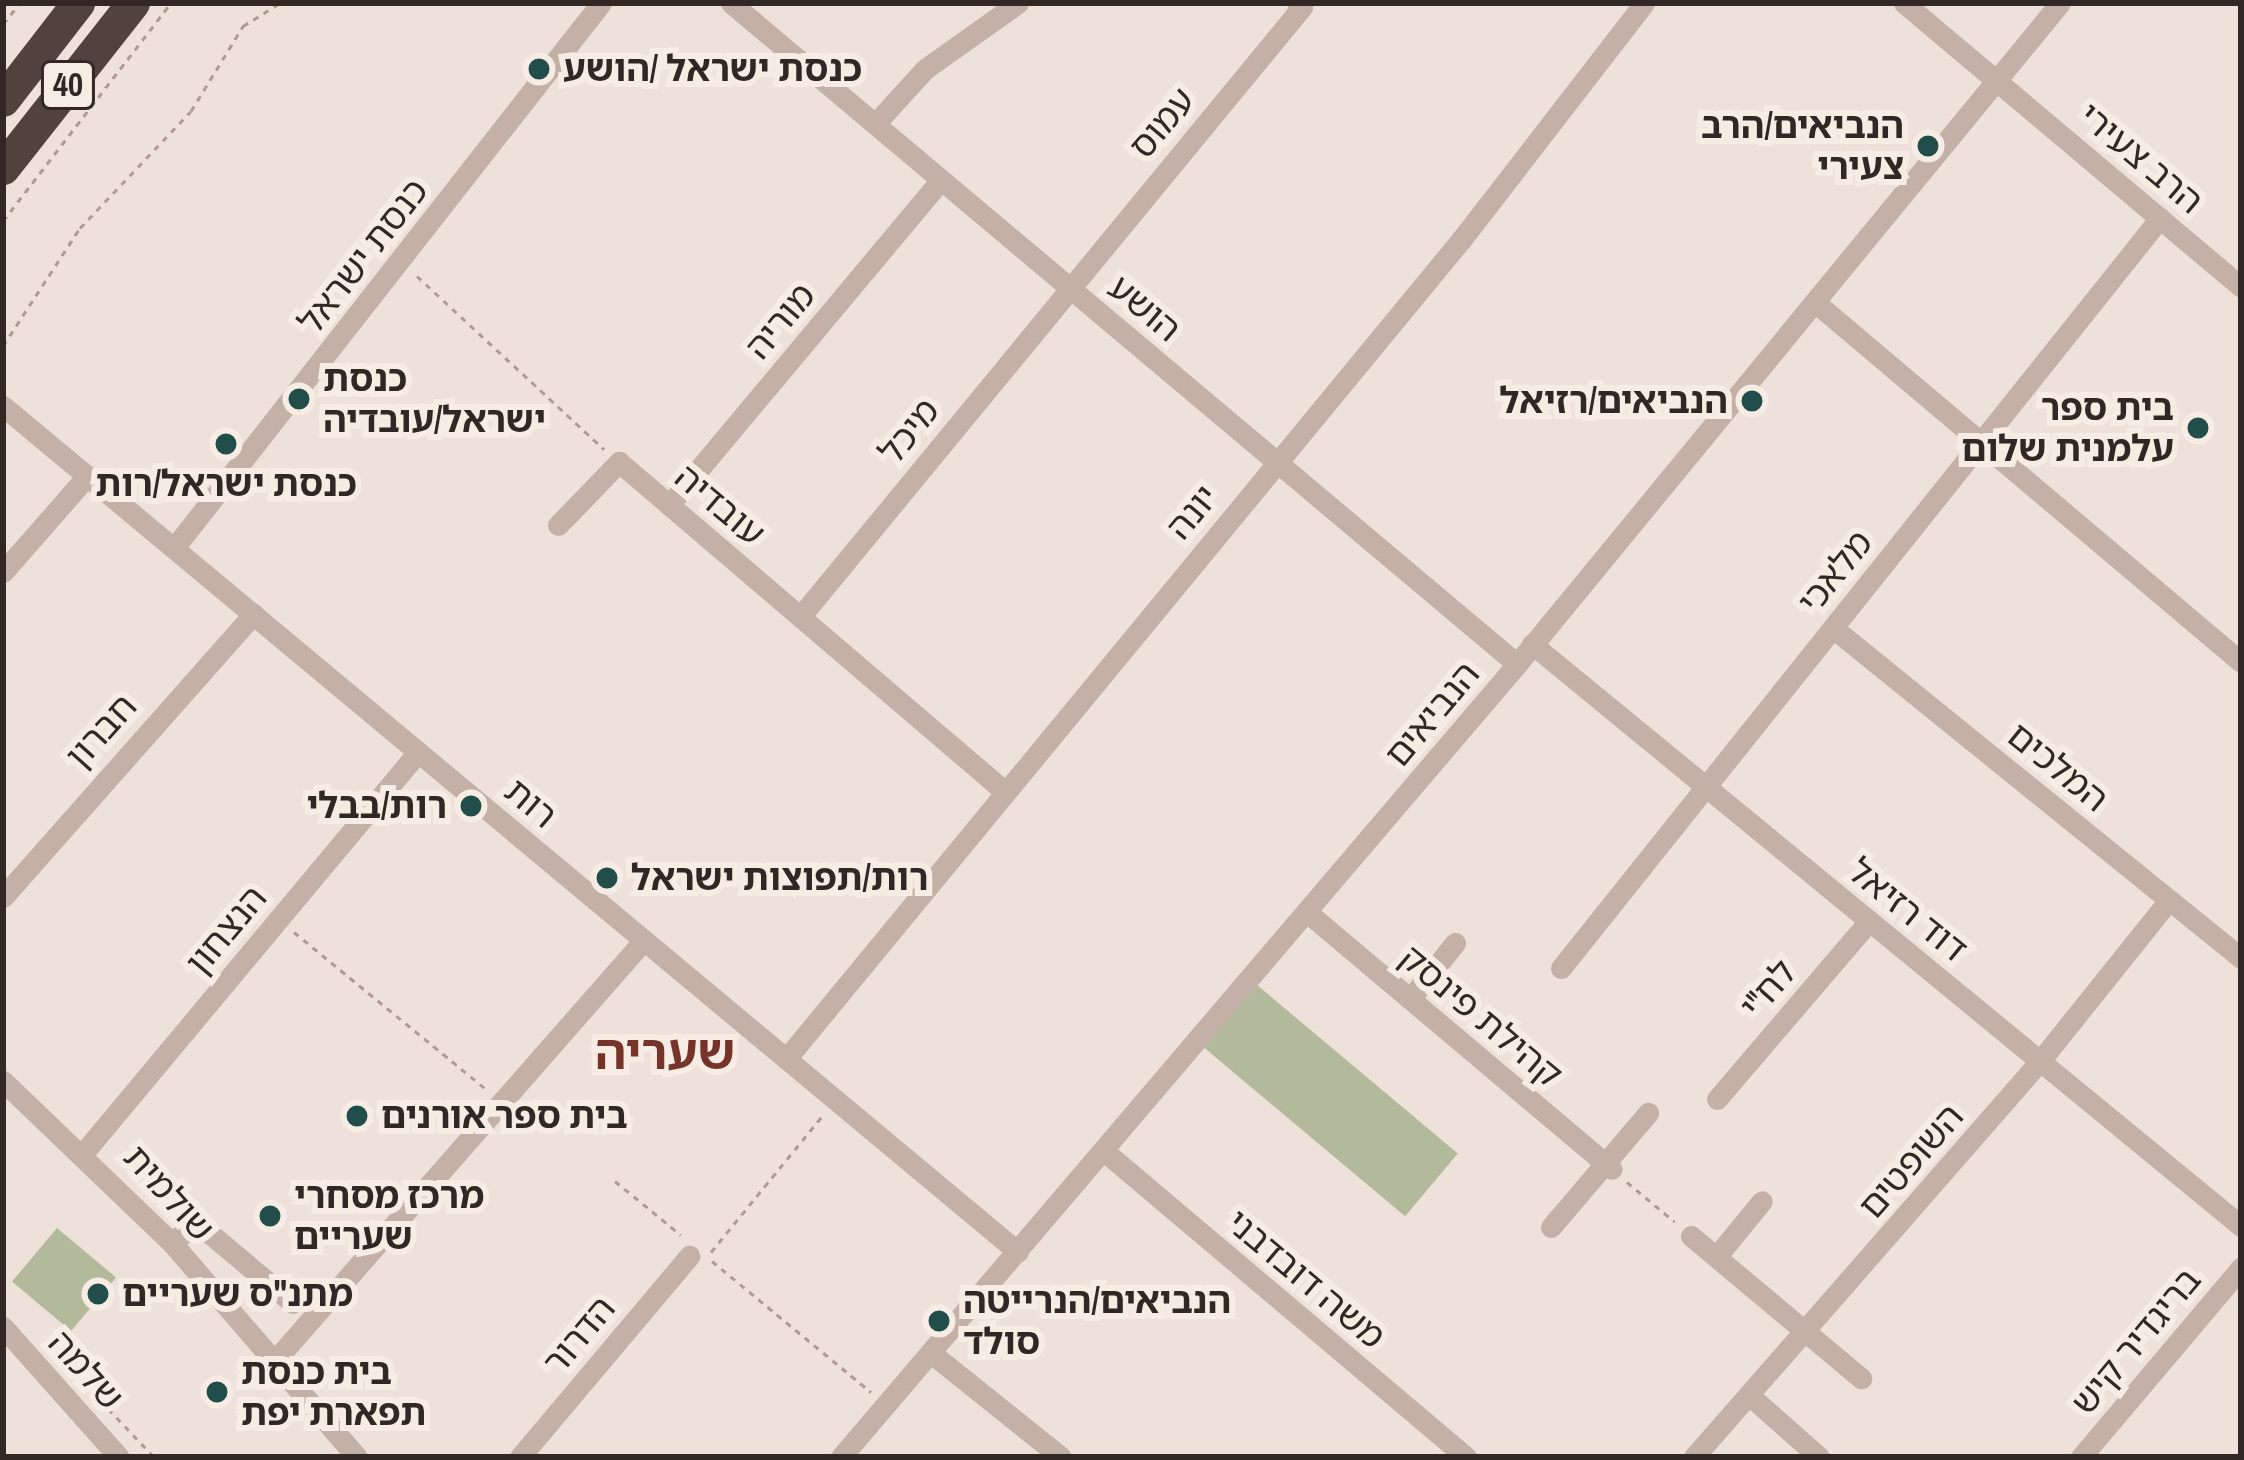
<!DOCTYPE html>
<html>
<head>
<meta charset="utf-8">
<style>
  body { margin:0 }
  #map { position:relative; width:2244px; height:1460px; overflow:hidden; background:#ede1d9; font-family:"Archivo Narrow","Noto Sans Hebrew",sans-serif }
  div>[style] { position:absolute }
  .green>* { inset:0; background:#b3ba9b; transform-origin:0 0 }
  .path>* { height:3px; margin-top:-1.5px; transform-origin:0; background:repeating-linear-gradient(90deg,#af9b91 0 6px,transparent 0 12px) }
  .minor>* { height:21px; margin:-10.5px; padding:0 10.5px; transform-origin:10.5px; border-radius:10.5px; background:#c3b1a7 }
  .highway>* { height:33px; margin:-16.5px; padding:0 16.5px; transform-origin:16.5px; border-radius:16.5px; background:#51423e }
  .dots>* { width:33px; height:33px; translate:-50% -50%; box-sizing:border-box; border:6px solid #f6ece4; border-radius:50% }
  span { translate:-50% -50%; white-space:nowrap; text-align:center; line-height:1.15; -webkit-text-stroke:12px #f6ece4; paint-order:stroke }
  .shield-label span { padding:3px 9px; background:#f6ece4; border:3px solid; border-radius:9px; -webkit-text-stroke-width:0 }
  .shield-label { font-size:33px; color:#312826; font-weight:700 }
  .poi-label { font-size:36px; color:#312826; font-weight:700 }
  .left { translate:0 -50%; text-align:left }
  .right { translate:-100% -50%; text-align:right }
  .street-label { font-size:36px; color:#312826 }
  .district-label { font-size:48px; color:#76332a; font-weight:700 }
  .frame { position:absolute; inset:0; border:6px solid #312826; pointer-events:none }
</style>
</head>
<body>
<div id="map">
  <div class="green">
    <div style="left:1251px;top:980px;width:270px;height:82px;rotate:40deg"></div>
    <div style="left:57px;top:1228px;width:77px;height:70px;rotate:40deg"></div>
  </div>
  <div class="path">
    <div style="left:3px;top:24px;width:27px;rotate:-51deg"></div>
    <div style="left:3px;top:221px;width:275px;rotate:-52.4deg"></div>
    <div style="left:417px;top:276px;width:255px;rotate:42.8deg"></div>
    <div style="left:3px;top:346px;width:141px;rotate:-56.9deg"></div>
    <div style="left:80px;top:228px;width:161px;rotate:-46.5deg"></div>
    <div style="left:191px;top:111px;width:100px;rotate:-58.5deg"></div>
    <div style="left:243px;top:26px;width:44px;rotate:-31.9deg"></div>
    <div style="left:294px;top:932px;width:249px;rotate:39.3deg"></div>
    <div style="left:615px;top:1181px;width:85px;rotate:39.3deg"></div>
    <div style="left:1627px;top:1182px;width:62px;rotate:39.8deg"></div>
    <div style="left:711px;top:1252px;width:177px;rotate:-50.7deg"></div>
    <div style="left:712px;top:1261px;width:206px;rotate:39.5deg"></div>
    <div style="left:67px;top:1365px;width:127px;rotate:46.6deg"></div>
  </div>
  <div class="minor">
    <div style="left:731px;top:3px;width:1027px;rotate:40.06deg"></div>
    <div style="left:1904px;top:3px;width:441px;rotate:40.1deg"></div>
    <div style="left:875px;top:124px;width:74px;rotate:-47.7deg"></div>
    <div style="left:925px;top:69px;width:114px;rotate:-35.4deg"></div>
    <div style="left:1816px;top:303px;width:556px;rotate:40.19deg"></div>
    <div style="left:3px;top:406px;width:1321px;rotate:39.81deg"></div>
    <div style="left:669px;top:505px;width:424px;rotate:-50.1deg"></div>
    <div style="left:558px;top:525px;width:88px;rotate:-45.9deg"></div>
    <div style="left:619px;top:462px;width:505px;rotate:40.5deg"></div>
    <div style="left:174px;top:548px;width:692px;rotate:-51.92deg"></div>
    <div style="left:3px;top:572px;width:128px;rotate:-48.8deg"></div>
    <div style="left:800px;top:617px;width:790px;rotate:-50.55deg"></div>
    <div style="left:1302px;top:7px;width:6px;rotate:-141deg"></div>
    <div style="left:1833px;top:628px;width:525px;rotate:38.97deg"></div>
    <div style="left:1532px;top:644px;width:917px;rotate:39.38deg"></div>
    <div style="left:3px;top:897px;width:378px;rotate:-48.5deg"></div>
    <div style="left:1308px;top:913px;width:397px;rotate:40.1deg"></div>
    <div style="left:1561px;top:968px;width:960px;rotate:-51.39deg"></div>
    <div style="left:1410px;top:999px;width:72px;rotate:-51.2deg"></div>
    <div style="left:786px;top:1059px;width:1061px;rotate:-50.51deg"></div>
    <div style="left:1461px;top:240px;width:299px;rotate:-52.3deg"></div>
    <div style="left:3px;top:1081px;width:234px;rotate:43.8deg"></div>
    <div style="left:172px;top:1243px;width:283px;rotate:49.2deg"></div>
    <div style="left:1717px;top:1099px;width:234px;rotate:-49.5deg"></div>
    <div style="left:85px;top:1151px;width:520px;rotate:-50.15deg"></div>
    <div style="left:1104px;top:1151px;width:474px;rotate:40.2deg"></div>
    <div style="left:1551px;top:1227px;width:150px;rotate:-49.6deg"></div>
    <div style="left:1691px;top:1236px;width:222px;rotate:39.9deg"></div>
    <div style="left:172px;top:1243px;width:32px;rotate:-41deg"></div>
    <div style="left:196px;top:1222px;width:126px;rotate:39.9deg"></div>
    <div style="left:1716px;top:1257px;width:72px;rotate:-50.6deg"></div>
    <div style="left:3px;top:1327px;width:174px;rotate:48.3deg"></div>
    <div style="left:931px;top:1353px;width:166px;rotate:38.7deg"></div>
    <div style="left:271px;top:1365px;width:565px;rotate:-48.73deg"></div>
    <div style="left:1750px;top:1396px;width:92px;rotate:41.5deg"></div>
    <div style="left:520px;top:1457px;width:263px;rotate:-49.9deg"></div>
    <div style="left:841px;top:1457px;width:1042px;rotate:-49.55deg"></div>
    <div style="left:1517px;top:664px;width:855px;rotate:-50.6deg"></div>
    <div style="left:1694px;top:1457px;width:526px;rotate:-48.86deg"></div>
    <div style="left:2040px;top:1061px;width:206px;rotate:-51.3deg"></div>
    <div style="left:2081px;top:1457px;width:248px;rotate:-49.8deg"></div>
  </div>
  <div class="highway">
    <div style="left:3px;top:100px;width:123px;rotate:-52.3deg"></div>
    <div style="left:3px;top:168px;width:210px;rotate:-51.8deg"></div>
  </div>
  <div class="dots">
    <div style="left:539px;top:69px;background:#214d4b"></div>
    <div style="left:1928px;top:146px;background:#214d4b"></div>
    <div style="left:299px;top:399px;background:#214d4b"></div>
    <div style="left:1752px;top:401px;background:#214d4b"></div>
    <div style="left:2198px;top:428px;background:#214d4b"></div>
    <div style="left:226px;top:444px;background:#214d4b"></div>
    <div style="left:471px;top:806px;background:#214d4b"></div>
    <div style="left:607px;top:878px;background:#214d4b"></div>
    <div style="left:357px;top:1116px;background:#214d4b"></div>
    <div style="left:270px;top:1216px;background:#214d4b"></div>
    <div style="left:98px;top:1294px;background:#214d4b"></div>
    <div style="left:939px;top:1321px;background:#214d4b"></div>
    <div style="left:217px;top:1392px;background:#214d4b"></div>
  </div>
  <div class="shield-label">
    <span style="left:68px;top:85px">40</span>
  </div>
  <div class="poi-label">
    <span class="left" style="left:563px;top:69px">כנסת ישראל /הושע</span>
    <span class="right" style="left:1904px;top:146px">הנביאים/הרב<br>צעירי</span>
    <span class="left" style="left:323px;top:399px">כנסת<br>ישראל/עובדיה</span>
    <span class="right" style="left:1728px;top:401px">הנביאים/רזיאל</span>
    <span class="right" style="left:2174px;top:428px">בית ספר<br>עלמנית שלום</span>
    <span style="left:226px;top:484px">כנסת ישראל/רות</span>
    <span class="right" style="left:447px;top:806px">רות/בבלי</span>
    <span class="left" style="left:631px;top:878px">רות/תפוצות ישראל</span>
    <span class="left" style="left:381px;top:1116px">בית ספר אורנים</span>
    <span class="left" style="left:294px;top:1216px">מרכז מסחרי<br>שעריים</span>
    <span class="left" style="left:122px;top:1294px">מתנ"ס שעריים</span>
    <span class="left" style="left:963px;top:1321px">הנביאים/הנרייטה<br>סולד</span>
    <span class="left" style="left:241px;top:1392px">בית כנסת<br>תפארת יפת</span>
  </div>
  <div class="street-label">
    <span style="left:1162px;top:123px;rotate:-50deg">עמוס</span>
    <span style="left:2141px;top:158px;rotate:40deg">הרב צעירי</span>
    <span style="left:363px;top:256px;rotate:-52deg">כנסת ישראל</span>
    <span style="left:1145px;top:308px;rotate:40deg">הושע</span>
    <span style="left:780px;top:321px;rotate:-50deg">מוריה</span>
    <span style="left:909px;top:431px;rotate:-51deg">מיכל</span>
    <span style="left:720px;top:505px;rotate:40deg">עובדיה</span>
    <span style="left:1192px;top:512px;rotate:-50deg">יונה</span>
    <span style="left:1835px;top:572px;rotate:-51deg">מלאכי</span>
    <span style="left:1432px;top:714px;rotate:-50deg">הנביאים</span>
    <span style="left:101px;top:731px;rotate:-48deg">חברון</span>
    <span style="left:2058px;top:767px;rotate:39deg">המלכים</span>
    <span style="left:531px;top:803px;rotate:40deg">רות</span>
    <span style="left:1908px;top:910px;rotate:39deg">דוד רזיאל</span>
    <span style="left:226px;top:930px;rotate:-50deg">הנצחון</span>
    <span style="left:1768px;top:989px;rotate:-49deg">לח"י</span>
    <span style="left:1481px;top:1016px;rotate:40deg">קהילת פינסק</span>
    <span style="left:1911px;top:1161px;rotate:-49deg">השופטים</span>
    <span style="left:169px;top:1193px;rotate:48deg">שולמית</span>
    <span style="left:1306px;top:1279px;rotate:40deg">משה דובדבני</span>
    <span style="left:579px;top:1335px;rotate:-50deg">הדרור</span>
    <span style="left:2136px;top:1341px;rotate:-50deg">בריגדיר קיש</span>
    <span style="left:86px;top:1370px;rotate:48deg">שלמה</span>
  </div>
  <div class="district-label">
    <span style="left:665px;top:1052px">שעריה</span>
  </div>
  <div class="frame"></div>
</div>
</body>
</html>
